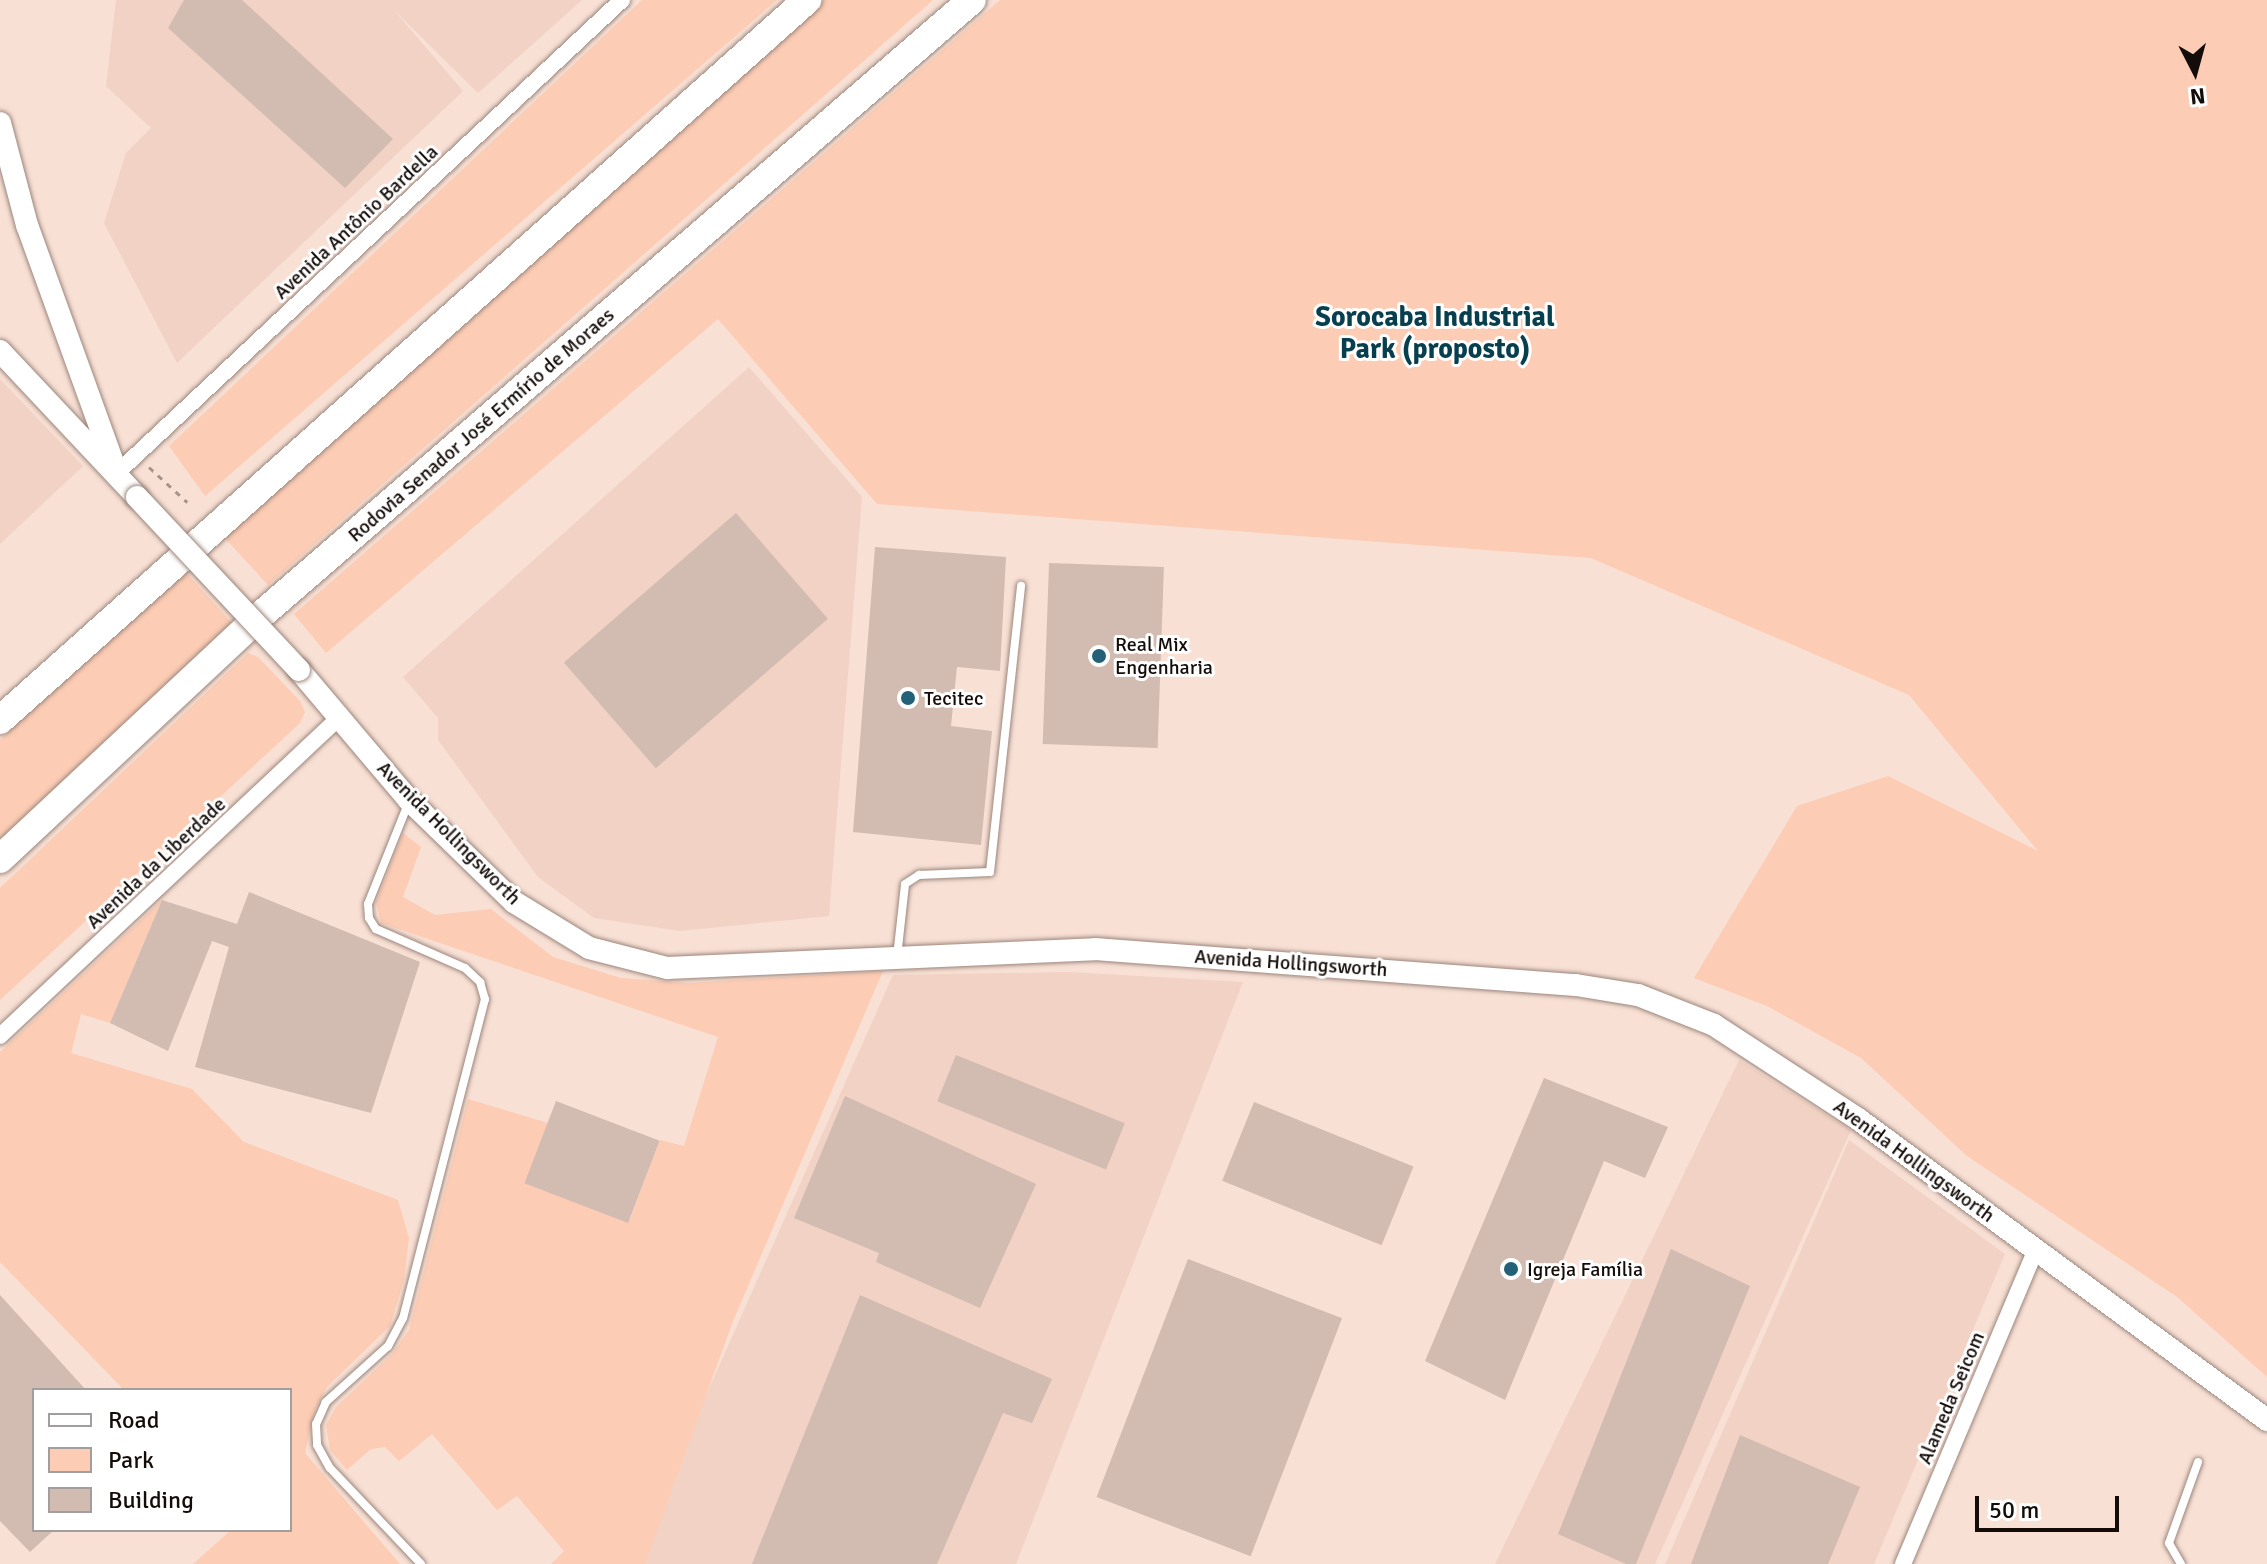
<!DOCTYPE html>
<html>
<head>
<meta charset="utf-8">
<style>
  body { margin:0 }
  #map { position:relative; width:2267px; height:1564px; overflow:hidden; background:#f8e0d5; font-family:Signika,sans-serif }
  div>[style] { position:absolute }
  .built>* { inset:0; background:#f1d2c4 }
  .green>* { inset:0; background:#fcccb5 }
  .building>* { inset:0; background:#d2bbb0; transform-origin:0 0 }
  .path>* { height:3px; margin-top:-1.5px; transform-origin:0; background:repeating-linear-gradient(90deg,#a5938b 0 6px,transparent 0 12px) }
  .roads { filter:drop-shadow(0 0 2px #9c867c) drop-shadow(0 0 2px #9c867c) }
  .lane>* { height:8px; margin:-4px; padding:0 4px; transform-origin:4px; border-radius:4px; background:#fff }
  .street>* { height:16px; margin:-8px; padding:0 8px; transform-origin:8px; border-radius:8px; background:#fff }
  .secondary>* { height:22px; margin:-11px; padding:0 11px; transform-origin:11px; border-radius:11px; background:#fff }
  .highway>* { height:28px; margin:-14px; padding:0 14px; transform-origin:14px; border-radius:14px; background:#fff }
  .bridges { filter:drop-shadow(0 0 2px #9c867c) drop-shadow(0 0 2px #9c867c) }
  .secondary-bridge>* { height:22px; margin:-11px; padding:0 11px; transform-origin:11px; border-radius:11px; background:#fff }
  .dots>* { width:22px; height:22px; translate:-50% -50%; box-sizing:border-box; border:4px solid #fff; border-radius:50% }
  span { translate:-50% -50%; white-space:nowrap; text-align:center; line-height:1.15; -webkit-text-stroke:6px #fff; paint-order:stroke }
  .street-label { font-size:20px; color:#140c09 }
  .poi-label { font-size:20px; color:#140c09 }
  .left { translate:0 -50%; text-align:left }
  .district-label { font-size:28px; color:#073f4f; font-weight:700 }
  .legend { position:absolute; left:32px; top:1388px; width:260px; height:144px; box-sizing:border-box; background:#fff; border:2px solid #a19e9d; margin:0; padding:10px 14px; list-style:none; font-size:24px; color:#140c09 }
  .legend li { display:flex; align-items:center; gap:16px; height:40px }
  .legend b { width:40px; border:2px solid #a19e9d }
  .north { position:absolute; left:2155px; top:32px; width:80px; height:80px; -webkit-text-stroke:6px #fff; paint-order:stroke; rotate:174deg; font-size:22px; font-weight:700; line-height:32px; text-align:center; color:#140c09 }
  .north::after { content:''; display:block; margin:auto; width:28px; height:36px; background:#140c09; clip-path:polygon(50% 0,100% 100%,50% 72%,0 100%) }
  .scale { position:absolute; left:1975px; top:1496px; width:144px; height:36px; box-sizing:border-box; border:4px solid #140c09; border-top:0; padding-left:10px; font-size:24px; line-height:28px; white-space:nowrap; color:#140c09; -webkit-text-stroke:6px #fff; paint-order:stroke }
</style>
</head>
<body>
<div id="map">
  <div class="built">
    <div style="clip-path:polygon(116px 0,582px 0,478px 93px,393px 9px,463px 91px,177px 363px,104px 223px,126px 153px,151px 128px,106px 86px)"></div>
    <div style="clip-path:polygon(749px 367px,862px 497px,829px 916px,680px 931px,594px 918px,538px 877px,438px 740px,438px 718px,403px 677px)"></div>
    <div style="clip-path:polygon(0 379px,83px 466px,0 544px)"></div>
    <div style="clip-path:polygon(1069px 972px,1243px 982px,1016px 1564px,631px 1564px,893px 975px)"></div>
    <div style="clip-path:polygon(1739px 1060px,1851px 1130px,1655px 1564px,1495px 1564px)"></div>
    <div style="clip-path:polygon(1849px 1140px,2005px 1254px,1874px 1564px,1665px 1564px)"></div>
  </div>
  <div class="green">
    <div style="clip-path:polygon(642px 0,777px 0,205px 496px,169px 446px)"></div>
    <div style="clip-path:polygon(824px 0,933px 0,268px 585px,224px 537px)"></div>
    <div style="clip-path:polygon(1000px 0,2267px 0,2267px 1377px,2177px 1297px,1967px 1156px,1861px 1058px,1767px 1006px,1694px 978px,1797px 806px,1888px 776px,2038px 851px,1909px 695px,1591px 558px,877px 504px,718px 319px,326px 653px,294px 614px)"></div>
    <div style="clip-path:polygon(182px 568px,234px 625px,0 844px,0 740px)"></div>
    <div style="clip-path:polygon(248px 653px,258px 657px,300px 701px,305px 712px,300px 723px,0 1000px,0 888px)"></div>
    <div style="clip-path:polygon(403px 833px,421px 847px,403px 897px,435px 915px,491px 909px,553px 957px,621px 978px,688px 983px,883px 971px,733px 1321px,645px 1564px,551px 1564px,564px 1551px,517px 1496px,497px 1510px,432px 1434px,399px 1461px,385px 1447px,371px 1449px,347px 1470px,330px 1450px,326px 1425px,336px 1407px,392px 1354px,409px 1330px,468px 1099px,548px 1123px,629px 1222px,660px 1140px,684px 1146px,718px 1037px,381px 923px,376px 902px)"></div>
    <div style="clip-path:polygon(162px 900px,110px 1023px,81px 1014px,71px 1053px,192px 1089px,244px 1142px,398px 1200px,409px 1238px,404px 1280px,390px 1326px,327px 1387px,315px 1410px,305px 1453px,400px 1564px,193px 1564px,231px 1530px,290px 1530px,290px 1390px,124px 1390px,0 1262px,0 1052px)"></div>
  </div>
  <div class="building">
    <div style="clip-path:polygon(184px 0,242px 0,393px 139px,345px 188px,168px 28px)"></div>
    <div style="left:736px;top:513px;width:140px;height:228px;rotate:49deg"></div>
    <div style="clip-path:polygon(875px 547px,1006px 557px,1000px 671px,957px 667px,951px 726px,992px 731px,981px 845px,853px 832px)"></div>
    <div style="left:1049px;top:563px;width:115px;height:181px;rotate:2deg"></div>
    <div style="clip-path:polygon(249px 892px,420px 962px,371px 1113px,195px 1067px,229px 947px,212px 941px,168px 1051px,110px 1023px,162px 900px,237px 924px)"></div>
    <div style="left:956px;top:1055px;width:182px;height:50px;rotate:22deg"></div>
    <div style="clip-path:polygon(1544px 1078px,1668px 1127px,1645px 1178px,1604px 1161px,1505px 1400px,1425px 1361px)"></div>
    <div style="clip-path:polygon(845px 1096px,1036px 1184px,980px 1308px,876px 1262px,879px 1253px,794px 1218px)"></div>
    <div style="left:556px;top:1101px;width:111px;height:88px;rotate:21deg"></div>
    <div style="left:1254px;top:1102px;width:172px;height:85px;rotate:22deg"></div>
    <div style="clip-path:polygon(1671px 1249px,1750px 1286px,1636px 1564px,1626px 1564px,1558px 1534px)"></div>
    <div style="left:1188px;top:1259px;width:165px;height:255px;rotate:21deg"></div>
    <div style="clip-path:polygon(0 1295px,86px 1390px,34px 1390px,34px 1530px,54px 1530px,30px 1552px,0 1521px)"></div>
    <div style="clip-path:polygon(860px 1295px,1052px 1379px,1032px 1423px,1003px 1413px,937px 1564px,752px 1564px)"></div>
    <div style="clip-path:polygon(1740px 1435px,1860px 1487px,1828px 1564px,1691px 1564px)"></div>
  </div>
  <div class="path">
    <div style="left:149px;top:467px;width:52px;rotate:42.6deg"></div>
  </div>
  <div class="roads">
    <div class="lane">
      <div style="left:408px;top:804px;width:108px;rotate:111.8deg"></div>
      <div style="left:368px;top:904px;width:14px;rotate:86deg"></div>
      <div style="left:369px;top:918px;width:13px;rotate:58deg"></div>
      <div style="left:376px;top:929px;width:97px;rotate:23.7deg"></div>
      <div style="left:465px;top:968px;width:21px;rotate:43deg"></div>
      <div style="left:480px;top:982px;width:18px;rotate:74deg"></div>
      <div style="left:485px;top:999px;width:329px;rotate:104.4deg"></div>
      <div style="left:403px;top:1318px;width:32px;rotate:118deg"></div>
      <div style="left:388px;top:1346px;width:84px;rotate:137.9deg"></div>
      <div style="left:326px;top:1402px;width:24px;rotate:114deg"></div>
      <div style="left:316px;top:1424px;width:21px;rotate:87deg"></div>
      <div style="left:317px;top:1445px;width:26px;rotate:61deg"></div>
      <div style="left:330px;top:1468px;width:132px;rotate:46.5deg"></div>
      <div style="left:897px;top:957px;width:73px;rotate:-83.7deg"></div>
      <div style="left:905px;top:884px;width:17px;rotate:-33deg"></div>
      <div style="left:919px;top:875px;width:71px;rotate:-2.4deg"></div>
      <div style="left:990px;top:872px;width:288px;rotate:-83.8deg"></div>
      <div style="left:2181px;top:1564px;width:24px;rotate:-120deg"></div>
      <div style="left:2169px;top:1543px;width:86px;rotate:-70.3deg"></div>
    </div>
    <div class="street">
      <div style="left:117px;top:473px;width:692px;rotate:-43.13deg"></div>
      <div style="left:0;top:1036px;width:465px;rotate:-43.2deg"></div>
      <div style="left:1903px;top:1564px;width:342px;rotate:-67.1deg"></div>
    </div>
    <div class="secondary">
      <div style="left:0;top:123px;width:106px;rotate:75.2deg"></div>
      <div style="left:27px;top:225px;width:264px;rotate:70.1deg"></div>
      <div style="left:0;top:351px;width:200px;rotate:46.8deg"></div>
      <div style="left:299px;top:670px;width:170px;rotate:49.8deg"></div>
      <div style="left:409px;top:800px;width:146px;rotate:44.2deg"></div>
      <div style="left:514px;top:902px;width:88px;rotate:31.5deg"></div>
      <div style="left:589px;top:948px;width:81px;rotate:14.4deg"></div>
      <div style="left:667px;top:968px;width:428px;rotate:-2.5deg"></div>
      <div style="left:1095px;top:949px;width:482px;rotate:4.3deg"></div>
      <div style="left:1576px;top:985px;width:63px;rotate:9.2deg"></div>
      <div style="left:1638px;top:995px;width:82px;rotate:21.5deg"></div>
      <div style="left:1714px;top:1025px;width:172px;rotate:33.1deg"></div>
      <div style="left:1858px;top:1119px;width:508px;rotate:36.35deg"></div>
    </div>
    <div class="highway">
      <div style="left:0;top:720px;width:1082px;rotate:-41.74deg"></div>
      <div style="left:0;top:859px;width:348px;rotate:-43.1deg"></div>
      <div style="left:254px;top:621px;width:949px;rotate:-40.86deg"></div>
    </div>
  </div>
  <div class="bridges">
    <div class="secondary-bridge">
      <div style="left:137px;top:497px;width:237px;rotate:46.9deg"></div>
    </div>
  </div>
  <div class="dots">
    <div style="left:1099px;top:656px;background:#226177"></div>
    <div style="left:908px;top:698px;background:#226177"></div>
    <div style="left:1511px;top:1269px;background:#226177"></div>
  </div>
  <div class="street-label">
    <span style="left:356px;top:222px;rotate:-43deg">Avenida Antônio Bardella</span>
    <span style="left:481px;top:425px;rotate:-41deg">Rodovia Senador José Ermírio de Moraes</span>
    <span style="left:449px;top:833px;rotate:45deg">Avenida Hollingsworth</span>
    <span style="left:156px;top:863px;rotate:-43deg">Avenida da Liberdade</span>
    <span style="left:1291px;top:963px;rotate:4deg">Avenida Hollingsworth</span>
    <span style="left:1914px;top:1161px;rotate:36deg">Avenida Hollingsworth</span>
    <span style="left:1951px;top:1398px;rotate:-67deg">Alameda Seicom</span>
  </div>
  <div class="poi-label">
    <span class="left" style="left:1115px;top:656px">Real Mix<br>Engenharia</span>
    <span class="left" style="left:924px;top:698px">Tecitec</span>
    <span class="left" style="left:1527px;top:1269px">Igreja Família</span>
  </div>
  <div class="district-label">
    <span style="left:1435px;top:333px">Sorocaba Industrial<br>Park (proposto)</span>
  </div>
  <ul class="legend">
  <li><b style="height:10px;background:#fff"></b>Road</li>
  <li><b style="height:22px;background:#fcccb5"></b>Park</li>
  <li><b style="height:22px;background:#d2bbb0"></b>Building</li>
  </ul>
  <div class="north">N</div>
  <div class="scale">50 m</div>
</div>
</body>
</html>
